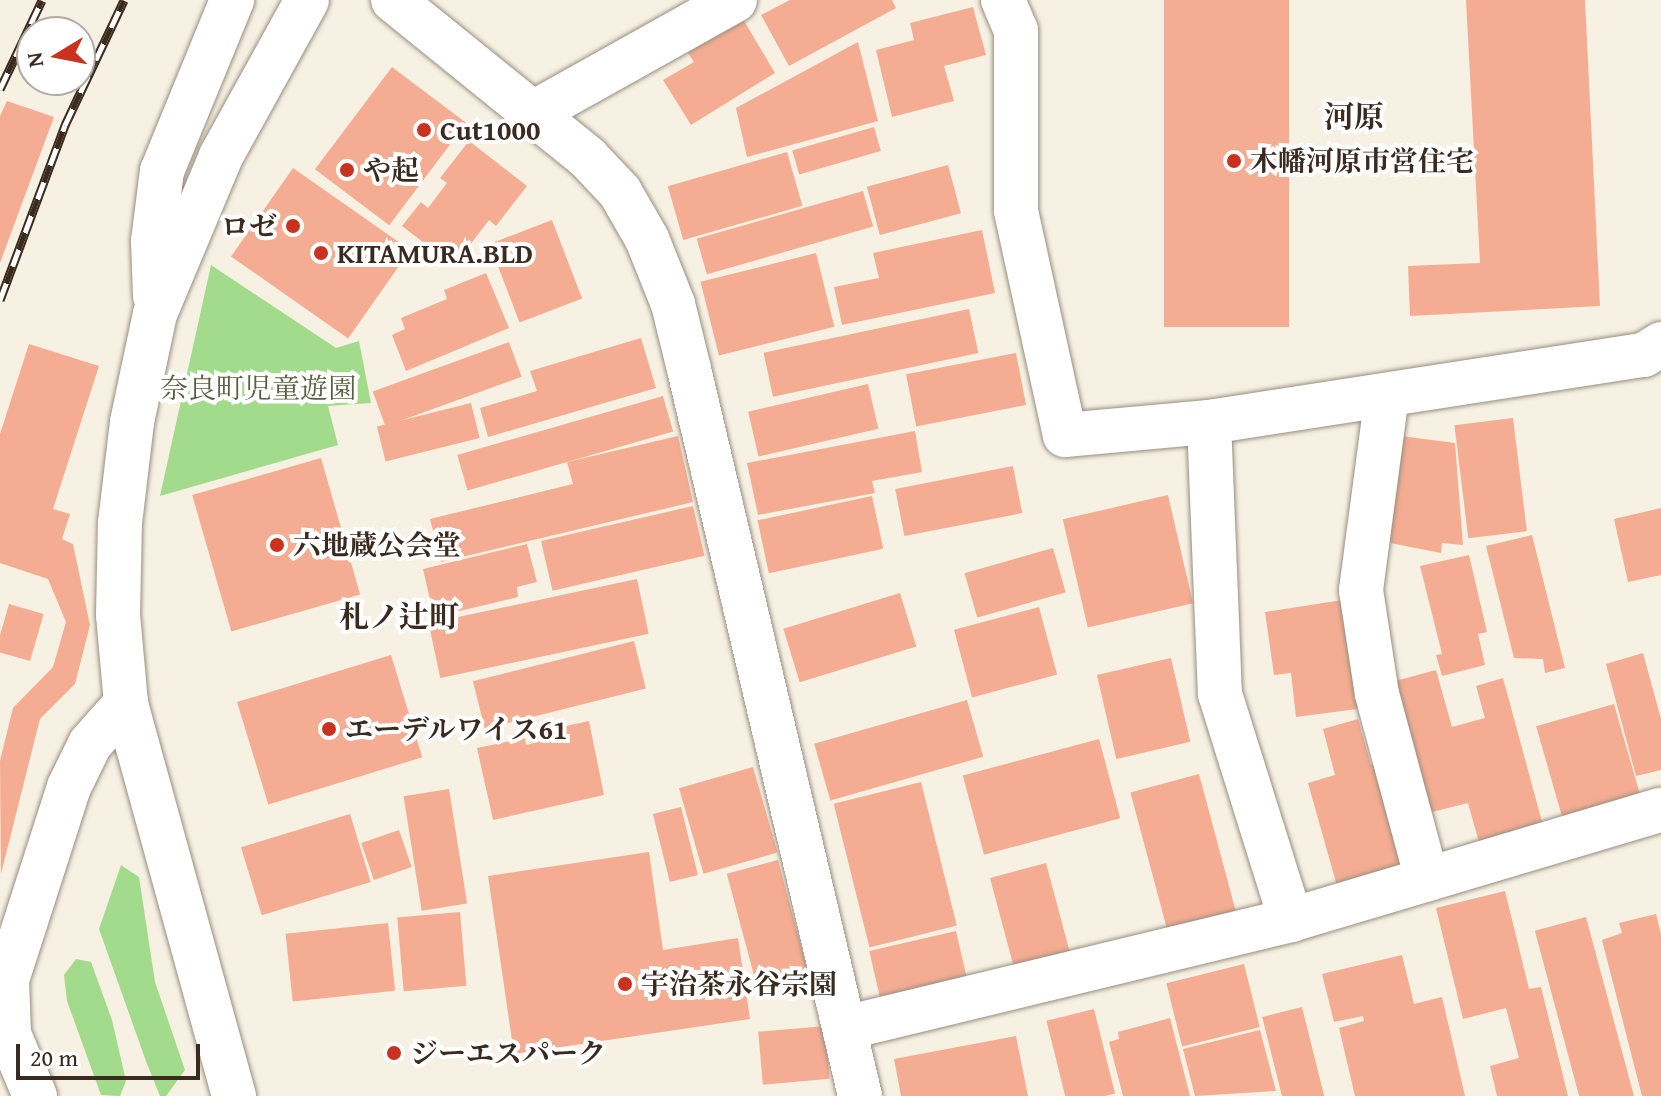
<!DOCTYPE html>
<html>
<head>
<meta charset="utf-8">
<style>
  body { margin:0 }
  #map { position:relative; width:1661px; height:1096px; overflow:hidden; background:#f6f1e2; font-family:"Gentium Book Plus","Noto Serif JP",serif }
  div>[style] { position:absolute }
  .green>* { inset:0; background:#a3db8c }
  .building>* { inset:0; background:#f4ad92; transform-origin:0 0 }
  .roads { filter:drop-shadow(0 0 2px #988e80) drop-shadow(0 0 2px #988e80) }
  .minor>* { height:44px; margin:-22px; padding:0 22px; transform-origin:22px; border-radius:22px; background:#fff }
  .rail>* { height:9px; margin-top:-4.5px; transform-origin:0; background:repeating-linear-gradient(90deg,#fff 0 18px,#3b2a1e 0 36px); box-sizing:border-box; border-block:2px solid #3b2a1e }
  .dots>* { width:22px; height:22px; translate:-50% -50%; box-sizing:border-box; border:4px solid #fff; border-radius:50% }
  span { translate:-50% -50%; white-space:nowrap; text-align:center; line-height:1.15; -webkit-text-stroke:8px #fff; paint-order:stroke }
  .poi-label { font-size:28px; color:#3b2a1e; font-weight:700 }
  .left { translate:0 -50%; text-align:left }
  .right { translate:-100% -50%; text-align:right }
  .park-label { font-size:28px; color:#5a5f3f }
  .neighbourhood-label { font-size:30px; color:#3b2a1e; font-weight:700 }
  .north { position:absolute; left:16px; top:16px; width:80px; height:80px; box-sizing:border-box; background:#fff; border:2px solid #b1aaa5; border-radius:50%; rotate:260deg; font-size:22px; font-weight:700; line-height:32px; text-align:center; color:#3b2a1e }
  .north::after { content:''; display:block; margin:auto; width:28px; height:36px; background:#c8321e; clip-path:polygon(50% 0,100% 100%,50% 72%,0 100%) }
  .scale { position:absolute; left:16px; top:1044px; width:184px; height:36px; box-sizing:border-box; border:4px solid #3b2a1e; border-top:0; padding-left:10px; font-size:24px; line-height:28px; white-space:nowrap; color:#3b2a1e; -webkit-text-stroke:6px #fff; paint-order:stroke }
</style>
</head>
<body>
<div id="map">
  <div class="green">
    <div style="clip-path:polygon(211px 265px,336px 348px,359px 341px,371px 403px,328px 406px,338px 445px,160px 496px)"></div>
    <div style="clip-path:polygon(121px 865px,139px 877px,155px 982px,185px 1070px,166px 1096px,160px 1096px,147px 1064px,99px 929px)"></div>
    <div style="clip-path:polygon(76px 959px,91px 962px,112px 1020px,126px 1081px,120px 1096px,101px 1095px,67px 1001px,64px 975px)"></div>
  </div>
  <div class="building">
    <div style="clip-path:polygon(790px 0,892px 0,896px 8px,789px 66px,761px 15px)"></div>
    <div style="left:1164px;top:0;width:125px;height:327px"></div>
    <div style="clip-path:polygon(1466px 0,1585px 0,1600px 306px,1410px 316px,1408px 266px,1480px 263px)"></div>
    <div style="clip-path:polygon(973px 7px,986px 55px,944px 66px,954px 101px,892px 117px,876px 50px,914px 40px,910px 23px)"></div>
    <div style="clip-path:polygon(743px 19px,775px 73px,691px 125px,663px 80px,694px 62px,688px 53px)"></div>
    <div style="clip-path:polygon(858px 42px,878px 121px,747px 157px,736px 108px)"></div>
    <div style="left:392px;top:67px;width:93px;height:128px;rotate:37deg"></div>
    <div style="clip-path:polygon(7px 101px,54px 117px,0 263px,0 116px)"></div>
    <div style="left:874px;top:127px;width:25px;height:85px;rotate:74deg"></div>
    <div style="clip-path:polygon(469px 141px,527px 186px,496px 226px,489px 220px,454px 266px,402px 226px,421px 202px,428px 208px,447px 183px,440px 178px)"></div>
    <div style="left:787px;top:152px;width:56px;height:124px;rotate:74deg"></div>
    <div style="left:948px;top:165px;width:50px;height:84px;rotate:75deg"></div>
    <div style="left:293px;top:168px;width:143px;height:108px;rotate:35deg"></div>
    <div style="left:863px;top:191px;width:37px;height:173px;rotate:74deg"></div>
    <div style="left:552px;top:220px;width:84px;height:67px;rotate:69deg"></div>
    <div style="clip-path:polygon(982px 230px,995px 293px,842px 325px,834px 287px,879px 278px,873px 253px)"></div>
    <div style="left:816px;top:253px;width:76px;height:119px;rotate:76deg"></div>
    <div style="clip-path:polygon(486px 273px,509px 328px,406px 371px,392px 335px,405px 329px,401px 318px,447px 299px,444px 290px)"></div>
    <div style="left:969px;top:309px;width:45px;height:210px;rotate:78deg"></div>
    <div style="clip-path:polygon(641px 338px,656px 388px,488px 437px,480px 408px,537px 391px,530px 371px)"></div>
    <div style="left:509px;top:342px;width:37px;height:145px;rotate:70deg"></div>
    <div style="clip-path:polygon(29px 344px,99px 366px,53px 509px,70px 514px,62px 539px,73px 544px,90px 625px,75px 684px,40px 719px,1px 874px,0 761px,13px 708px,53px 667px,66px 622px,48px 579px,0 563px,0 434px)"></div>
    <div style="left:1016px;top:353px;width:53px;height:112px;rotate:79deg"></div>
    <div style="left:868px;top:384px;width:46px;height:123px;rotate:77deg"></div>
    <div style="left:663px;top:396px;width:37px;height:214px;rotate:74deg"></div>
    <div style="left:471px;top:403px;width:36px;height:97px;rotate:76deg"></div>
    <div style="left:1513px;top:418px;width:114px;height:59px;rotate:83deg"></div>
    <div style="clip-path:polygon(915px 431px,922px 472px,872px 481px,875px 493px,758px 515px,747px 463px)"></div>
    <div style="clip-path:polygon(1393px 435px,1455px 443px,1463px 545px,1442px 543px,1441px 553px,1380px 541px)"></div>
    <div style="clip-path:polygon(678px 436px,693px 502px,441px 562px,430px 519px,573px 484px,567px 462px)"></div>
    <div style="left:321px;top:458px;width:142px;height:134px;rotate:74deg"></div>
    <div style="left:1013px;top:466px;width:48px;height:120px;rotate:79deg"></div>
    <div style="left:1168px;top:495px;width:111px;height:108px;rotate:77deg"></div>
    <div style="left:872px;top:496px;width:54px;height:117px;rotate:78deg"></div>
    <div style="left:693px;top:506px;width:51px;height:156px;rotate:77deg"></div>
    <div style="clip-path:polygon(1661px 508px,1661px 575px,1628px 582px,1614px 519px)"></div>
    <div style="clip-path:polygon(1532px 535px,1565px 668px,1545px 673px,1543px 659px,1514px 658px,1486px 546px)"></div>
    <div style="clip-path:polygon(527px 544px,537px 582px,517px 587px,518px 597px,434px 617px,423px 569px)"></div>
    <div style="left:1053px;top:548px;width:46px;height:92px;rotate:74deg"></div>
    <div style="clip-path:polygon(1469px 555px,1487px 632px,1478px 634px,1485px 665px,1442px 676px,1436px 655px,1442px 654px,1420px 566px)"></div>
    <div style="left:637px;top:579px;width:56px;height:213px;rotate:78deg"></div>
    <div style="left:900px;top:593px;width:56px;height:122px;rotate:73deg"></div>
    <div style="clip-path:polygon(1349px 599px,1365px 708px,1296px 717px,1291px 673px,1274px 675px,1265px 612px)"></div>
    <div style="left:9px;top:604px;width:36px;height:49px;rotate:16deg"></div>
    <div style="left:1039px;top:607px;width:70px;height:88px;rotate:75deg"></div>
    <div style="left:634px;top:641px;width:49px;height:166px;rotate:76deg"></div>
    <div style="clip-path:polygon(1643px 653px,1661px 719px,1661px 770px,1636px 776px,1606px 664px)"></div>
    <div style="left:391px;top:655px;width:107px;height:161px;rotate:73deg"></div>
    <div style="left:1171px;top:658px;width:86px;height:76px;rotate:77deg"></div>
    <div style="clip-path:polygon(1436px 670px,1452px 727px,1485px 718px,1476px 686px,1503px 678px,1544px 829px,1480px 846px,1468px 803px,1420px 815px,1384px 684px)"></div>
    <div style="left:967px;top:700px;width:59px;height:159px;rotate:74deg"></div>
    <div style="left:1614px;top:704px;width:98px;height:81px;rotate:74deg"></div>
    <div style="clip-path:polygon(1358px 719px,1371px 765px,1380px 762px,1409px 865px,1337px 886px,1308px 783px,1335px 775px,1323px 729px)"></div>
    <div style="clip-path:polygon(589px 721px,604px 795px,493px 820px,477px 748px,525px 738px,526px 745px,546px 740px,543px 731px)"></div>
    <div style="left:1099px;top:739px;width:82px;height:141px;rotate:75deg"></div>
    <div style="left:753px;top:767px;width:89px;height:77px;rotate:74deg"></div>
    <div style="left:1199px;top:774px;width:144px;height:71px;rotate:75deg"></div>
    <div style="left:921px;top:782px;width:148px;height:90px;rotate:76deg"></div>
    <div style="left:449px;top:789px;width:116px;height:46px;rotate:81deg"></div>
    <div style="left:681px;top:807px;width:70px;height:29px;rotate:76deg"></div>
    <div style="left:350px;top:814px;width:71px;height:114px;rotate:73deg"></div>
    <div style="left:399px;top:830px;width:39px;height:40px;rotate:71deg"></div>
    <div style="clip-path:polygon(649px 852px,663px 950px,738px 938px,750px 1019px,514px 1054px,488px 876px)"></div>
    <div style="left:778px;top:860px;width:125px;height:53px;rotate:75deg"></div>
    <div style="left:1046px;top:863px;width:97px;height:58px;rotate:75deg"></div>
    <div style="clip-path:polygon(1505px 891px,1529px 989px,1541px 987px,1568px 1096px,1497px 1096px,1490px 1066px,1519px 1058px,1506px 1008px,1463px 1019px,1436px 908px)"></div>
    <div style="left:460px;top:912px;width:74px;height:63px;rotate:85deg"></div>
    <div style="clip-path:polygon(1656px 914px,1661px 934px,1661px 1096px,1642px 1096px,1602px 940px,1622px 933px,1619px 923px)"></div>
    <div style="left:1586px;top:917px;width:185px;height:53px;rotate:75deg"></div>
    <div style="left:388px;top:923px;width:68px;height:103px;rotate:84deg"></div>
    <div style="left:956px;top:931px;width:62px;height:89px;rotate:77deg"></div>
    <div style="clip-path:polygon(1402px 955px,1414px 1004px,1442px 997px,1465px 1096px,1355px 1096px,1339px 1028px,1364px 1021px,1363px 1016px,1334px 1022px,1322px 974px)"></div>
    <div style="left:1244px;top:964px;width:65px;height:80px;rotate:76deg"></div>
    <div style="left:1302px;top:1007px;width:92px;height:41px;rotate:76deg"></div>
    <div style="left:1094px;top:1009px;width:87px;height:49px;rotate:76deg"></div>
    <div style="clip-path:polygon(1170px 1018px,1190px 1096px,1123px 1096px,1109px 1042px,1119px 1039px,1118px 1032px)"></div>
    <div style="left:825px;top:1026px;width:53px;height:67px;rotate:85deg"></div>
    <div style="clip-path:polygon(1260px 1030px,1276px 1091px,1195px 1096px,1183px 1049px)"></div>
    <div style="clip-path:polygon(1016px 1036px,1028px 1096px,901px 1096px,894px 1059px)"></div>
  </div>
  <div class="roads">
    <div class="minor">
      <div style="left:393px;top:0;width:251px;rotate:39deg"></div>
      <div style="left:588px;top:158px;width:47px;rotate:46.7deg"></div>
      <div style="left:620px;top:192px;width:54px;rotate:60.1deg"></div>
      <div style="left:647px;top:239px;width:70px;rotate:68.2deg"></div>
      <div style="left:673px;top:304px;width:67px;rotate:76.2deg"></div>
      <div style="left:689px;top:369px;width:747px;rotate:76.76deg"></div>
      <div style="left:1003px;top:0;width:33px;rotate:67deg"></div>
      <div style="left:1016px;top:30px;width:181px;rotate:90deg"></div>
      <div style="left:1016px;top:211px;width:229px;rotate:77.7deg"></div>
      <div style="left:1065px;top:435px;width:145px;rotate:-5.2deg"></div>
      <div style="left:1209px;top:422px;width:440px;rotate:-8.8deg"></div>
      <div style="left:1644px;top:355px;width:20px;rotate:-33deg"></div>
      <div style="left:535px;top:112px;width:229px;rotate:-29.2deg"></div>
      <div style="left:155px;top:296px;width:55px;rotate:-92.1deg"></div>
      <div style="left:153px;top:241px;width:71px;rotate:-82.7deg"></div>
      <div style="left:162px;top:171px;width:185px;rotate:-67.7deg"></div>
      <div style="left:1387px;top:395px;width:197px;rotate:97.6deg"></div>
      <div style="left:1361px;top:590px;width:105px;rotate:81.3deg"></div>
      <div style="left:1377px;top:694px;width:192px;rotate:74.9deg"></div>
      <div style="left:1209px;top:422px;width:272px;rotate:87.7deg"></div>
      <div style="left:1220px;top:694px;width:237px;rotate:72.6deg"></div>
      <div style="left:845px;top:1028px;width:459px;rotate:-13.6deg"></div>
      <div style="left:1291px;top:920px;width:386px;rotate:-16.6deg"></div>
      <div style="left:35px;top:1096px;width:67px;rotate:-112.8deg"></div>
      <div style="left:9px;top:1034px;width:54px;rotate:-92.1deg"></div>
      <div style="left:7px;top:980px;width:203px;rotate:-72.2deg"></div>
      <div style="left:69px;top:787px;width:48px;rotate:-64deg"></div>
      <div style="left:90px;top:744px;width:55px;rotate:-48.7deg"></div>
      <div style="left:234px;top:1096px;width:408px;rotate:-105.4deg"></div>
      <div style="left:126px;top:703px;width:88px;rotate:-95.2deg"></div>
      <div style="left:118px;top:615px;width:92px;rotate:-88.8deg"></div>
      <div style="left:120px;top:523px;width:102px;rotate:-83.2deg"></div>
      <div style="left:132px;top:422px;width:110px;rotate:-78deg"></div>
      <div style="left:155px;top:314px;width:171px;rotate:-67.3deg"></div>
      <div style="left:221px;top:156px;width:178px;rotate:-61.1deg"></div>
    </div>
  </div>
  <div class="rail">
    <div style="left:0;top:89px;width:98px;rotate:-64.7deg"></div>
    <div style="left:0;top:300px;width:187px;rotate:-69.6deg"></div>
    <div style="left:65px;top:125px;width:138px;rotate:-64.7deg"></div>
  </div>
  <div class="dots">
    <div style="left:424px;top:130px;background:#c8321e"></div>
    <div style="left:1234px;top:161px;background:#c8321e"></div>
    <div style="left:347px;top:170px;background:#c8321e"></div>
    <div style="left:293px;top:226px;background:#c8321e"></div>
    <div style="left:321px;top:253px;background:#c8321e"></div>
    <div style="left:277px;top:545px;background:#c8321e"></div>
    <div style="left:329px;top:729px;background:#c8321e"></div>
    <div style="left:625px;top:984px;background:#c8321e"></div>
    <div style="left:394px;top:1053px;background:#c8321e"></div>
  </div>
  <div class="poi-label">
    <span class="left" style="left:440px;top:130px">Cut1000</span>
    <span class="left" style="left:1250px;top:161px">木幡河原市営住宅</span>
    <span class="left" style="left:363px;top:170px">や起</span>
    <span class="right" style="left:277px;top:226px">ロゼ</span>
    <span class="left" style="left:337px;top:253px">KITAMURA.BLD</span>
    <span class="left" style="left:293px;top:545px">六地蔵公会堂</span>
    <span class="left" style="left:345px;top:729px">エーデルワイス61</span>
    <span class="left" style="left:641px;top:984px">宇治茶永谷宗園</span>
    <span class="left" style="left:410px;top:1053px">ジーエスパーク</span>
  </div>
  <div class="park-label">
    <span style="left:258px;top:388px">奈良町児童遊園</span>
  </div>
  <div class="neighbourhood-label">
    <span style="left:1354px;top:116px">河原</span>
    <span style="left:399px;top:616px">札ノ辻町</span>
  </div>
  <div class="north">N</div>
  <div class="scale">20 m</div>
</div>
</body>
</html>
